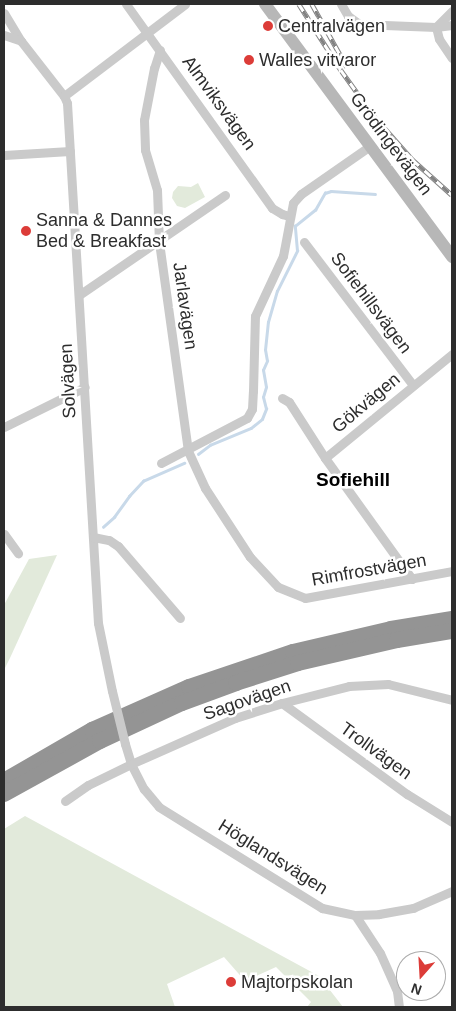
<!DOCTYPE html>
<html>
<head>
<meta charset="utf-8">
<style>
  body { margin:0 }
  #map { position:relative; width:456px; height:1011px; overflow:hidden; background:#fff; font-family:Helvetica,sans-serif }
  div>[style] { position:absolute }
  .green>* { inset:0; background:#e2eadb }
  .stream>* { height:2.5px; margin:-1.25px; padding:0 1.25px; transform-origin:1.25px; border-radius:1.25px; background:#c8d9e9 }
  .street>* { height:9px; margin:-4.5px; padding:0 4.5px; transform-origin:4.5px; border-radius:4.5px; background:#cacaca }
  .secondary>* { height:12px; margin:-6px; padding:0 6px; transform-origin:6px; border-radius:6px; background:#b7b7b7 }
  .highway>* { height:16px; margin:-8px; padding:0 8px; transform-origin:8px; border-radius:8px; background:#949494 }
  .rail>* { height:4.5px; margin-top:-2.25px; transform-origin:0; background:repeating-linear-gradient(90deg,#fff 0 8px,#828282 0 16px); box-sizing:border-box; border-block:1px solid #828282 }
  .street-bridge>* { height:9px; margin:-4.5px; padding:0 4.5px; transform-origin:4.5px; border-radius:4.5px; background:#cacaca }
  .dots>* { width:14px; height:14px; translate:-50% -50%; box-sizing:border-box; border:2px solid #fff; border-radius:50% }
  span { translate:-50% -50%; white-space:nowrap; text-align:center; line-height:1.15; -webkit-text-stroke:5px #fff; paint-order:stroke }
  .poi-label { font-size:18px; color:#2d2d2d }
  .left { translate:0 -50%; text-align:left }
  .street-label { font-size:18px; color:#2d2d2d }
  .neighbourhood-label { font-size:19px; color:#000; font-weight:700 }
  .frame { position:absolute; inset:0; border:5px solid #2d2d2d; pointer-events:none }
  .north { position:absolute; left:396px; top:951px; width:50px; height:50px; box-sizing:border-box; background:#fff; border:1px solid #ababab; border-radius:50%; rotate:199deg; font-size:14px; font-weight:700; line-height:20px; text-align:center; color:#2d2d2d }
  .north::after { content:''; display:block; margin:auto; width:18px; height:22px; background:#dc3c38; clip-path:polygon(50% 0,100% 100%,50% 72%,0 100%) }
</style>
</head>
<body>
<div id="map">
  <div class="green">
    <div style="clip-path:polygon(198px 183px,205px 197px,185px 208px,177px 206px,172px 198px,173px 192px,178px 186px,191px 187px)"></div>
    <div style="clip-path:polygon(57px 555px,10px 658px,4px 670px,4px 605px,29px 559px)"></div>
    <div style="clip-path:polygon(25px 816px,319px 976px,343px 1007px,307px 1007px,311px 1002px,276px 967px,245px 981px,224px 957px,167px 984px,175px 1007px,4px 1007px,4px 829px)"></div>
  </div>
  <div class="stream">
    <div style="left:198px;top:454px;width:15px;rotate:-37deg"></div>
    <div style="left:210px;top:445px;width:44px;rotate:-22.5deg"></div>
    <div style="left:251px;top:428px;width:14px;rotate:-39deg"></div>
    <div style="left:262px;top:419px;width:11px;rotate:-68deg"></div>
    <div style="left:266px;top:409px;width:12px;rotate:-104deg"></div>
    <div style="left:263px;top:397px;width:10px;rotate:-73deg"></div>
    <div style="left:266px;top:387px;width:17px;rotate:-100deg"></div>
    <div style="left:263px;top:370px;width:10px;rotate:-66deg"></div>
    <div style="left:267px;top:361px;width:11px;rotate:-100deg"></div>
    <div style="left:265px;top:350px;width:28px;rotate:-84deg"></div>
    <div style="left:268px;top:322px;width:32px;rotate:-74deg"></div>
    <div style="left:277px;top:291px;width:45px;rotate:-63.4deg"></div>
    <div style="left:297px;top:251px;width:25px;rotate:-95deg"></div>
    <div style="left:295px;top:226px;width:26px;rotate:-39deg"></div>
    <div style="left:315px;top:210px;width:20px;rotate:-60deg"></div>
    <div style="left:325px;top:193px;width:6px;rotate:-18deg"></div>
    <div style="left:331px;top:191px;width:44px;rotate:3.9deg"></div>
    <div style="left:103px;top:527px;width:15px;rotate:-42deg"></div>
    <div style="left:114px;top:517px;width:26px;rotate:-54deg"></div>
    <div style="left:129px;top:496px;width:21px;rotate:-47deg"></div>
    <div style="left:143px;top:481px;width:45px;rotate:-23.7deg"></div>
  </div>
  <div class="street">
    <div style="left:126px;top:4px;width:251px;rotate:54.4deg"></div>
    <div style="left:272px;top:208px;width:12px;rotate:31deg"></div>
    <div style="left:282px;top:214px;width:7px;rotate:16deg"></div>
    <div style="left:341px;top:4px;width:14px;rotate:60deg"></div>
    <div style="left:348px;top:16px;width:14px;rotate:36deg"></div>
    <div style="left:359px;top:24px;width:77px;rotate:2.2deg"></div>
    <div style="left:436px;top:27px;width:16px;rotate:-7deg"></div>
    <div style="left:4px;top:13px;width:33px;rotate:59deg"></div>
    <div style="left:21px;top:41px;width:70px;rotate:52deg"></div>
    <div style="left:64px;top:96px;width:8px;rotate:67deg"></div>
    <div style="left:67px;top:103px;width:521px;rotate:86.59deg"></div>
    <div style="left:98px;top:623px;width:69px;rotate:78.4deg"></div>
    <div style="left:436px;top:27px;width:12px;rotate:76deg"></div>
    <div style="left:439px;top:39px;width:23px;rotate:56deg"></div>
    <div style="left:436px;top:27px;width:23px;rotate:-45deg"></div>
    <div style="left:4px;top:35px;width:18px;rotate:19deg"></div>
    <div style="left:160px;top:50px;width:19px;rotate:108deg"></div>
    <div style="left:154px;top:68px;width:53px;rotate:100.9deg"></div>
    <div style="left:144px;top:120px;width:30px;rotate:88deg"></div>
    <div style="left:145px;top:150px;width:42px;rotate:73.3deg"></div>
    <div style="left:157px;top:190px;width:52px;rotate:87.8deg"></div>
    <div style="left:159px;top:242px;width:211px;rotate:82.1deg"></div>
    <div style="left:188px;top:451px;width:41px;rotate:65.3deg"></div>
    <div style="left:205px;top:488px;width:82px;rotate:56.9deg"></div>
    <div style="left:250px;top:557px;width:41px;rotate:47deg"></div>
    <div style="left:278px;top:587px;width:29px;rotate:22deg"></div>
    <div style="left:305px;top:598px;width:149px;rotate:-10.4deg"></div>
    <div style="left:64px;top:96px;width:152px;rotate:-37.2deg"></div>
    <div style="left:4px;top:155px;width:66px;rotate:-3.5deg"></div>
    <div style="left:304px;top:242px;width:180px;rotate:52.7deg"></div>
    <div style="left:79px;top:295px;width:177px;rotate:-34.4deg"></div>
    <div style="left:282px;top:398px;width:8px;rotate:30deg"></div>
    <div style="left:289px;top:402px;width:67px;rotate:57.3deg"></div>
    <div style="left:325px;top:458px;width:149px;rotate:54.3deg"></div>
    <div style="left:4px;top:427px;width:90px;rotate:-26.3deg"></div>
    <div style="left:325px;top:458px;width:164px;rotate:-39.3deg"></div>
    <div style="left:161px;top:463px;width:97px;rotate:-27.6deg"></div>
    <div style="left:247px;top:418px;width:10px;rotate:-61deg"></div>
    <div style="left:252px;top:409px;width:18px;rotate:-87deg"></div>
    <div style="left:253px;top:391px;width:75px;rotate:-88.5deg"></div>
    <div style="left:255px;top:316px;width:66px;rotate:-65deg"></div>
    <div style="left:283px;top:256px;width:54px;rotate:-79.3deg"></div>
    <div style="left:293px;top:203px;width:12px;rotate:-48deg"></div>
    <div style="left:301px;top:194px;width:84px;rotate:-34.8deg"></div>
    <div style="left:4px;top:534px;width:24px;rotate:54deg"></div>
    <div style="left:93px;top:537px;width:16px;rotate:11deg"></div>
    <div style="left:109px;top:540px;width:11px;rotate:34deg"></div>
    <div style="left:118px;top:546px;width:95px;rotate:49.3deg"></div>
    <div style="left:282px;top:703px;width:155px;rotate:36.1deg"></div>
    <div style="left:407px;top:794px;width:53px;rotate:31.9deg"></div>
    <div style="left:125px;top:744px;width:21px;rotate:73deg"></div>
    <div style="left:131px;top:764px;width:28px;rotate:63deg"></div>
    <div style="left:144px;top:789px;width:23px;rotate:50deg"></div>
    <div style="left:159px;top:807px;width:192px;rotate:31.8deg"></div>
    <div style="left:322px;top:908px;width:34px;rotate:12deg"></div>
    <div style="left:355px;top:915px;width:24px;rotate:-2deg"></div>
    <div style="left:379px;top:914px;width:35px;rotate:-10deg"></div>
    <div style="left:413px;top:908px;width:43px;rotate:-23.6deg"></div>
    <div style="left:65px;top:801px;width:28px;rotate:-35deg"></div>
    <div style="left:88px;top:785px;width:48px;rotate:-26deg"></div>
    <div style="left:131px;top:764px;width:114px;rotate:-23.9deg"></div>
    <div style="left:235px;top:718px;width:49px;rotate:-17.7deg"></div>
    <div style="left:282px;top:703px;width:69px;rotate:-14.2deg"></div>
    <div style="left:349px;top:686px;width:39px;rotate:-3deg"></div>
    <div style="left:388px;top:684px;width:66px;rotate:14deg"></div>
    <div style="left:355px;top:915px;width:45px;rotate:56.7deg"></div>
    <div style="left:380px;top:953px;width:42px;rotate:65.9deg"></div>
    <div style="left:397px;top:991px;width:16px;rotate:83deg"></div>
  </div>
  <div class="secondary">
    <div style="left:265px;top:4px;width:315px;rotate:53.5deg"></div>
  </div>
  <div class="highway">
    <div style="left:4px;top:781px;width:102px;rotate:-30.1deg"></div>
    <div style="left:92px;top:730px;width:106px;rotate:-23.9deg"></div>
    <div style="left:189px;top:687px;width:110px;rotate:-18.6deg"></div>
    <div style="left:293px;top:652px;width:101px;rotate:-13.2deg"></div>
    <div style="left:391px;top:629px;width:62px;rotate:-9.3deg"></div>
    <div style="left:4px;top:794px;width:110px;rotate:-28.9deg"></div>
    <div style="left:100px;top:741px;width:90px;rotate:-24.9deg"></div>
    <div style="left:182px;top:703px;width:58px;rotate:-20.3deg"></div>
    <div style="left:236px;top:683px;width:65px;rotate:-17.9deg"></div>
    <div style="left:298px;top:663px;width:102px;rotate:-13.1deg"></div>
    <div style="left:397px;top:640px;width:56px;rotate:-9.3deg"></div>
  </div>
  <div class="rail">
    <div style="left:299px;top:4px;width:78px;rotate:57.5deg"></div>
    <div style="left:341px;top:70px;width:57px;rotate:54.3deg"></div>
    <div style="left:374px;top:116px;width:59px;rotate:48.4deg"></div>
    <div style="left:413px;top:160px;width:52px;rotate:41.9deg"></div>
    <div style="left:312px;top:4px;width:72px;rotate:60.9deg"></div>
  </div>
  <div class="street-bridge">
    <div style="left:112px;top:691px;width:55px;rotate:76.2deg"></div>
  </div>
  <div class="dots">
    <div style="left:268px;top:26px;background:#dc3c38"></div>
    <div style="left:249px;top:60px;background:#dc3c38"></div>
    <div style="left:26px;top:231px;background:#dc3c38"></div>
    <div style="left:231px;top:982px;background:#dc3c38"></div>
  </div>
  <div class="poi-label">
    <span class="left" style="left:278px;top:26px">Centralvägen</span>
    <span class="left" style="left:259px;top:60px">Walles vitvaror</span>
    <span class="left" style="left:36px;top:231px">Sanna &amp; Dannes<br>Bed &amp; Breakfast</span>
    <span class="left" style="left:241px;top:982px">Majtorpskolan</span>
  </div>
  <div class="street-label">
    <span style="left:219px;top:103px;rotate:54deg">Almviksvägen</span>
    <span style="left:391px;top:144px;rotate:53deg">Grödingevägen</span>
    <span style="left:371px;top:303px;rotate:53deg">Sofiehillsvägen</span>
    <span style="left:185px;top:306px;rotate:82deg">Jarlavägen</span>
    <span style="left:68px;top:381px;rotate:-93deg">Solvägen</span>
    <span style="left:366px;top:403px;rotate:-40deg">Gökvägen</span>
    <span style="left:369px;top:570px;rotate:-10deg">Rimfrostvägen</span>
    <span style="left:247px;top:700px;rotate:-19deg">Sagovägen</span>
    <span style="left:376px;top:751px;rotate:36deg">Trollvägen</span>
    <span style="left:273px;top:857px;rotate:32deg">Höglandsvägen</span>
  </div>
  <div class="neighbourhood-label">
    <span style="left:353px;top:480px">Sofiehill</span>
  </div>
  <div class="frame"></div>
  <div class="north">N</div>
</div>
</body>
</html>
